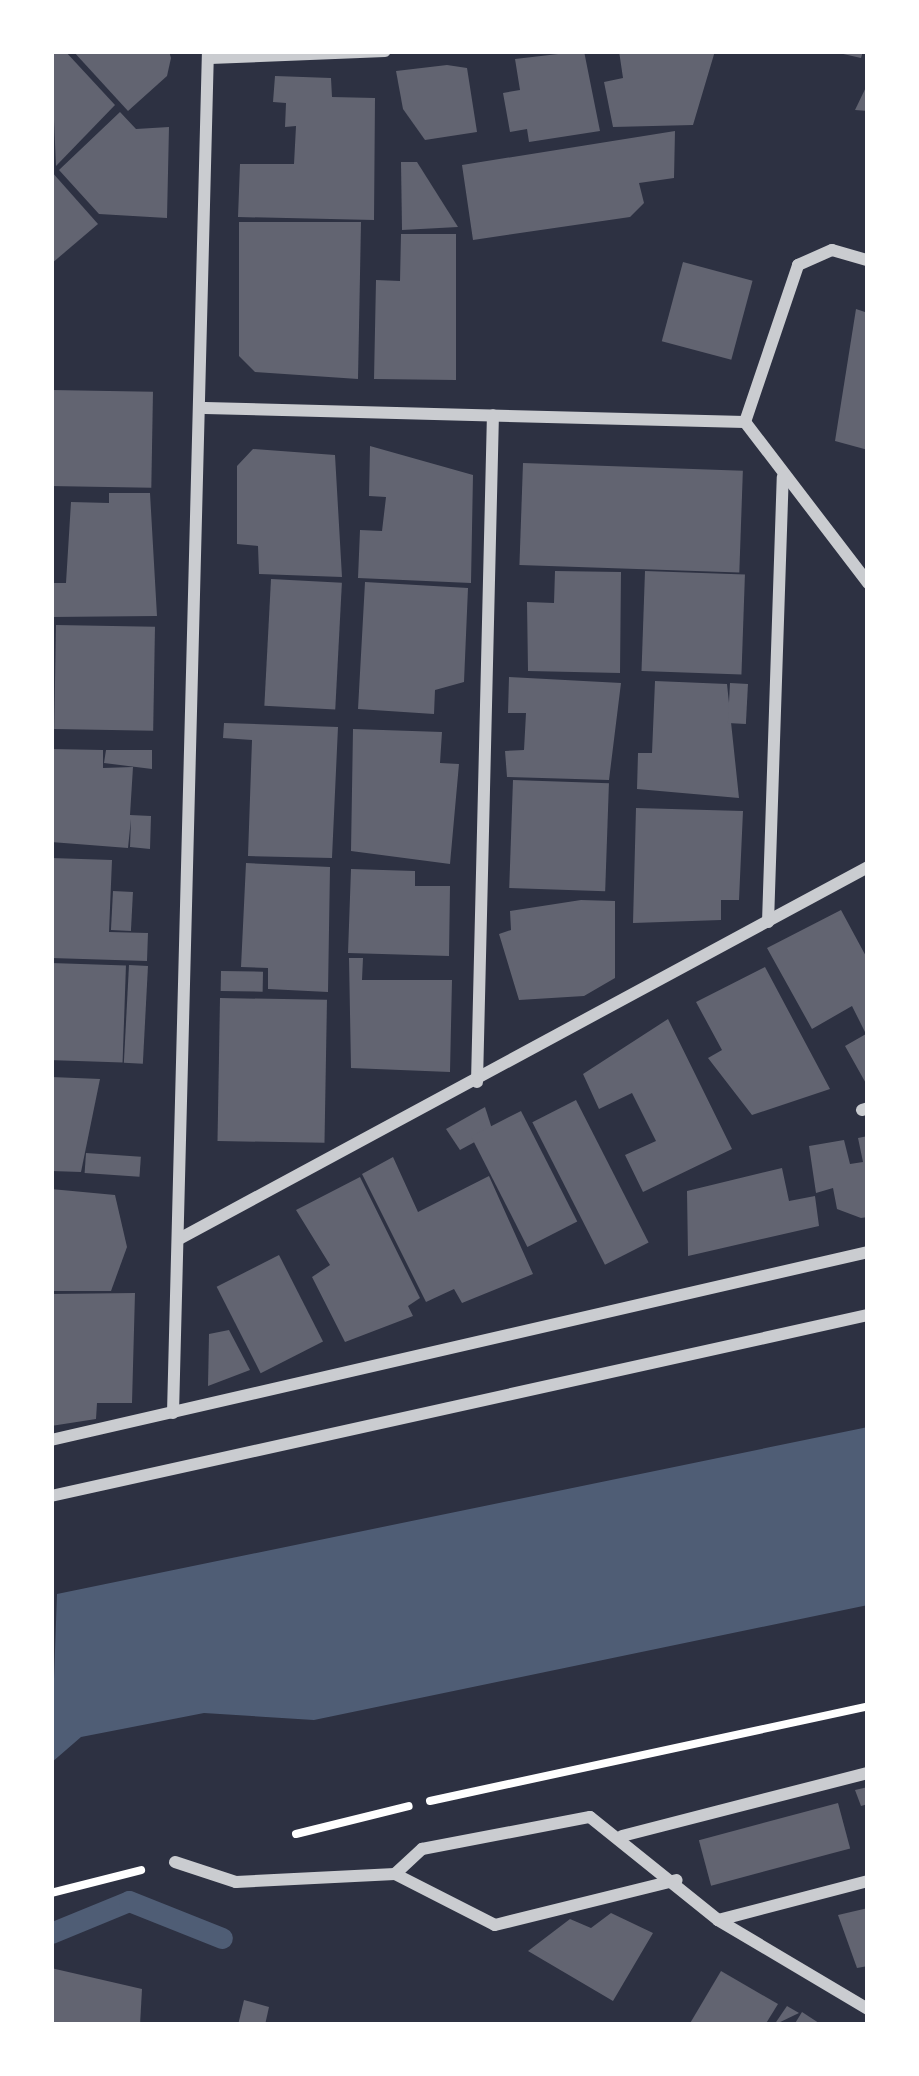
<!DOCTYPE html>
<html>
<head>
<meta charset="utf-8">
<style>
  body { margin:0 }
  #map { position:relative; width:919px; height:2076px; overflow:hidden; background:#2d3142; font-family:Roboto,sans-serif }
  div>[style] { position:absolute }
  .water>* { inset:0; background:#4f5d75 }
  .stream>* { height:21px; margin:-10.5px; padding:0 10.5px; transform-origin:10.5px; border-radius:10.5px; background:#4f5d75 }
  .building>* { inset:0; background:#626471; transform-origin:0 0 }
  .path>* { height:8px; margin:-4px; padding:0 4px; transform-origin:4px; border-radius:4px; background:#fff }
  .minor>* { height:12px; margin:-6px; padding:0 6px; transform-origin:6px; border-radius:6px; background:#caccd0 }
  span { translate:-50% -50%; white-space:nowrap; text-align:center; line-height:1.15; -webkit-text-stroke:9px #fff; paint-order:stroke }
  .frame { position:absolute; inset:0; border:54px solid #fff; pointer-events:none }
</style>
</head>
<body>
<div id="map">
  <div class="water">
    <div style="clip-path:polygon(868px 1427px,868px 1605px,314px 1720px,204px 1713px,81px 1737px,51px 1763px,57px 1594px)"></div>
  </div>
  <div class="stream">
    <div style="left:51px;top:1933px;width:84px;rotate:-22.3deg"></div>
    <div style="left:129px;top:1901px;width:100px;rotate:21.7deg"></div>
  </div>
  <div class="building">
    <div style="clip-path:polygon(51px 51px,65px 51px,115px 105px,56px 166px)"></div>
    <div style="clip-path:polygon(73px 51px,169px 51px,171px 58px,167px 76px,128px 111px)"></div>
    <div style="clip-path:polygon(584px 51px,600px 131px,529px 142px,527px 129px,510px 132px,503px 93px,520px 90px,515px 59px)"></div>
    <div style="clip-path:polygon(619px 51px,715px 51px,693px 125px,613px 127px,604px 82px,623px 78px)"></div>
    <div style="clip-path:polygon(830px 51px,863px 51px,861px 58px)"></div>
    <div style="clip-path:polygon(447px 65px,467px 68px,477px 132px,425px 140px,403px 109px,396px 71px)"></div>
    <div style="clip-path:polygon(275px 76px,331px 78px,332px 97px,375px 98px,374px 220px,238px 217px,240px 164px,294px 164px,296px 126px,285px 127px,286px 103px,273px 102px)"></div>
    <div style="clip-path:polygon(868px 83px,868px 111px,855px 110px)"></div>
    <div style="clip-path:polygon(120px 112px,136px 129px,169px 127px,167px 218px,99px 214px,59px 170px)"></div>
    <div style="clip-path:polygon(675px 131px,674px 178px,639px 183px,644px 203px,630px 217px,473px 240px,462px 165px)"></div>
    <div style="clip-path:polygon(401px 162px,417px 162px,458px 227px,402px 230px)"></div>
    <div style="clip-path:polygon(51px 171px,98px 224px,51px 264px)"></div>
    <div style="clip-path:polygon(239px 222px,361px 222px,358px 379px,255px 372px,239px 356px)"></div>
    <div style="clip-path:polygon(401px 234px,456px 234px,456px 380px,374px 379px,376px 280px,400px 281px)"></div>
    <div style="left:683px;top:262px;width:72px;height:82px;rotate:15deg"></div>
    <div style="clip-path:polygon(856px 309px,868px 313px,868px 450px,835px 441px)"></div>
    <div style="left:51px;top:390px;width:102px;height:96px;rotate:1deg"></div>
    <div style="clip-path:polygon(370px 446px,473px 475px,471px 583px,358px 578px,360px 530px,382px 531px,386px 497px,369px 496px)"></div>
    <div style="clip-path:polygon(253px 449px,335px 455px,342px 577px,259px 574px,258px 546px,237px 544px,237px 466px)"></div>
    <div style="left:523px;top:463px;width:220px;height:102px;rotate:2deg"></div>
    <div style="clip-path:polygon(109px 493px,150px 493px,157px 616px,51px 617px,51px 583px,66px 583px,71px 502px,109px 503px)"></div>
    <div style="clip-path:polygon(555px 571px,621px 572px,620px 673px,528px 671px,527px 602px,554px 603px)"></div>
    <div style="left:645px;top:571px;width:100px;height:100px;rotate:2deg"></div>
    <div style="left:271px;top:579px;width:71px;height:127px;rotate:3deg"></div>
    <div style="clip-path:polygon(365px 582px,468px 588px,464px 682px,435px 690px,434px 714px,358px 709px)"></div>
    <div style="left:56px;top:625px;width:99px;height:104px;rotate:1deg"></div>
    <div style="clip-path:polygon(509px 677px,621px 683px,609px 780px,507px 777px,505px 751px,524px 750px,526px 713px,508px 713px)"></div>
    <div style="clip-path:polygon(655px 681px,727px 684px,739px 798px,637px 789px,638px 753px,652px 753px)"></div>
    <div style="left:730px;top:683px;width:18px;height:40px;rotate:3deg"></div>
    <div style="clip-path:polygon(224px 723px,338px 727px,332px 858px,248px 856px,252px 740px,223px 738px)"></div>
    <div style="clip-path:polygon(353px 729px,442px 732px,440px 763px,459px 764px,450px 864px,351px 851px)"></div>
    <div style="clip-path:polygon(51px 749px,103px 750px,103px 768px,133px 767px,130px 815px,151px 816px,150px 849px,130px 847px,131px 819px,128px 848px,51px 842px)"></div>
    <div style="clip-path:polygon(106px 750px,152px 750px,152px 769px,104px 763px)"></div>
    <div style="left:513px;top:780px;width:96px;height:108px;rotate:2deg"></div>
    <div style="clip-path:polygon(636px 808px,743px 811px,739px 900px,721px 900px,721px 920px,633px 923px)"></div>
    <div style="clip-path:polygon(51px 858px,112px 860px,109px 932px,148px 933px,147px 961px,51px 958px)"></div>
    <div style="clip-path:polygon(246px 863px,330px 867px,328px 992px,268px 989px,268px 968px,241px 967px)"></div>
    <div style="clip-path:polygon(351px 869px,415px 871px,415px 886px,450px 886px,449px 956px,348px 953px)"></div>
    <div style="left:113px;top:891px;width:20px;height:39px;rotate:3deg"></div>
    <div style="clip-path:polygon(581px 900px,615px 901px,615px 978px,584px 996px,519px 1000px,499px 934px,511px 930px,510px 911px)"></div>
    <div style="clip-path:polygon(841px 910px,868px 960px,868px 1087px,845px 1046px,866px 1034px,852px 1006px,812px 1029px,767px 948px)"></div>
    <div style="clip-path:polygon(349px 958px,363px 958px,362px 980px,452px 980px,450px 1072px,351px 1068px)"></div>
    <div style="left:51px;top:963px;width:75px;height:97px;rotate:2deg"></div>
    <div style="left:129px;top:965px;width:19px;height:98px;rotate:3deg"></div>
    <div style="clip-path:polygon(765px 967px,830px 1089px,752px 1115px,708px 1058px,722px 1050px,696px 1002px)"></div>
    <div style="left:221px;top:971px;width:42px;height:20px;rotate:1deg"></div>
    <div style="left:220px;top:998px;width:107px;height:143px;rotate:1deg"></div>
    <div style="clip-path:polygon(668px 1019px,732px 1149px,643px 1192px,625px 1155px,656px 1141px,632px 1093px,599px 1109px,583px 1074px)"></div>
    <div style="clip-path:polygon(51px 1077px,100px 1079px,81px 1172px,51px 1171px)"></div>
    <div style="left:576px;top:1100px;width:160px;height:49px;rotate:63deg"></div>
    <div style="clip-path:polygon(485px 1107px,493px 1132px,460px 1150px,446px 1129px)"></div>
    <div style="left:521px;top:1111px;width:124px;height:56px;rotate:63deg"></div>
    <div style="clip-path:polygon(868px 1136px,868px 1217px,861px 1218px,837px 1209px,833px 1188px,816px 1193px,809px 1146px,844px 1140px,850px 1164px,863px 1162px,858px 1138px)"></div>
    <div style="left:86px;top:1153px;width:55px;height:20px;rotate:4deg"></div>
    <div style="clip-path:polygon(393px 1157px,418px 1212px,489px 1176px,533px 1274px,462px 1303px,454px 1289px,426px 1302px,362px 1174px)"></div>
    <div style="clip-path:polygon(782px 1168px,789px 1201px,815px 1196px,819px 1226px,688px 1256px,687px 1191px)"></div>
    <div style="clip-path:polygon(360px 1177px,420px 1298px,408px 1306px,413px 1316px,345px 1342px,312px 1277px,330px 1265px,296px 1210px)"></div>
    <div style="clip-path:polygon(51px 1189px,115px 1195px,127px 1247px,111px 1291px,51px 1291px)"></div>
    <div style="left:279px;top:1255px;width:97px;height:70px;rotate:63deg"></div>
    <div style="clip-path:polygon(135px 1293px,132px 1403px,97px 1403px,96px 1419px,51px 1426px,51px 1294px)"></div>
    <div style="clip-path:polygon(229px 1330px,250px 1370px,208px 1386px,209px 1334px)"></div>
    <div style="clip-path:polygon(868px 1787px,868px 1804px,861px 1806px,855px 1790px)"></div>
    <div style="left:838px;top:1803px;width:47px;height:144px;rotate:75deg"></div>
    <div style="clip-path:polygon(868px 1908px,868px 1966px,857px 1968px,838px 1915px)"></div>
    <div style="clip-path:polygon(611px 1913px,653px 1933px,613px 2001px,528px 1951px,570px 1919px,591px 1928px)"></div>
    <div style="clip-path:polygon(51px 1968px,142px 1989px,140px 2025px,51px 2025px)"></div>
    <div style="clip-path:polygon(721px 1971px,778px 2004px,765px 2025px,689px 2025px)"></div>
    <div style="clip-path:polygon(244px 2000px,269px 2007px,265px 2025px,238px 2025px)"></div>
    <div style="clip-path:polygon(787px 2006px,799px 2013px,774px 2025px)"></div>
    <div style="clip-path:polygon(802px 2012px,822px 2025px,794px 2025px)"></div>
  </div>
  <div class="path">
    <div style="left:430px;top:1801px;width:448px;rotate:-12.2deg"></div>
    <div style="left:296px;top:1834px;width:116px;rotate:-13.9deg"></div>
    <div style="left:51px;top:1893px;width:93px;rotate:-14.3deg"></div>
  </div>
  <div class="minor">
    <div style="left:210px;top:58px;width:175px;rotate:-2.3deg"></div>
    <div style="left:205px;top:408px;width:540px;rotate:1.49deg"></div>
    <div style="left:745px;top:422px;width:203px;rotate:52.6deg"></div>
    <div style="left:745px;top:422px;width:166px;rotate:-71.3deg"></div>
    <div style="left:798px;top:265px;width:37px;rotate:-24deg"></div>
    <div style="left:832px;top:250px;width:37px;rotate:16deg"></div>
    <div style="left:768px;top:922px;width:445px;rotate:-88.1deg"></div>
    <div style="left:477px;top:1082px;width:667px;rotate:-88.63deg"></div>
    <div style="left:862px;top:1110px;width:6px;rotate:-18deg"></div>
    <div style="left:179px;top:1239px;width:783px;rotate:-28.37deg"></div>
    <div style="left:173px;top:1413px;width:1362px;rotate:-88.53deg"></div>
    <div style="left:51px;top:1440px;width:838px;rotate:-12.96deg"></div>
    <div style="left:51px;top:1496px;width:837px;rotate:-12.49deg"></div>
    <div style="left:622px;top:1836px;width:254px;rotate:-14.4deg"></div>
    <div style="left:175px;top:1862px;width:64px;rotate:18.2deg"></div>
    <div style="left:236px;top:1882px;width:159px;rotate:-2.9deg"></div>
    <div style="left:395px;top:1874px;width:37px;rotate:-43deg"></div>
    <div style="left:422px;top:1849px;width:171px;rotate:-10.8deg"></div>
    <div style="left:590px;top:1817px;width:164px;rotate:38.8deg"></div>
    <div style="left:395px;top:1874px;width:112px;rotate:27deg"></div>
    <div style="left:495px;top:1925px;width:187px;rotate:-13.9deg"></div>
    <div style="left:868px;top:1881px;width:155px;rotate:165.4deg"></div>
    <div style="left:718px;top:1920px;width:174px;rotate:30.7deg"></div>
  </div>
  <div class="frame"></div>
</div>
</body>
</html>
